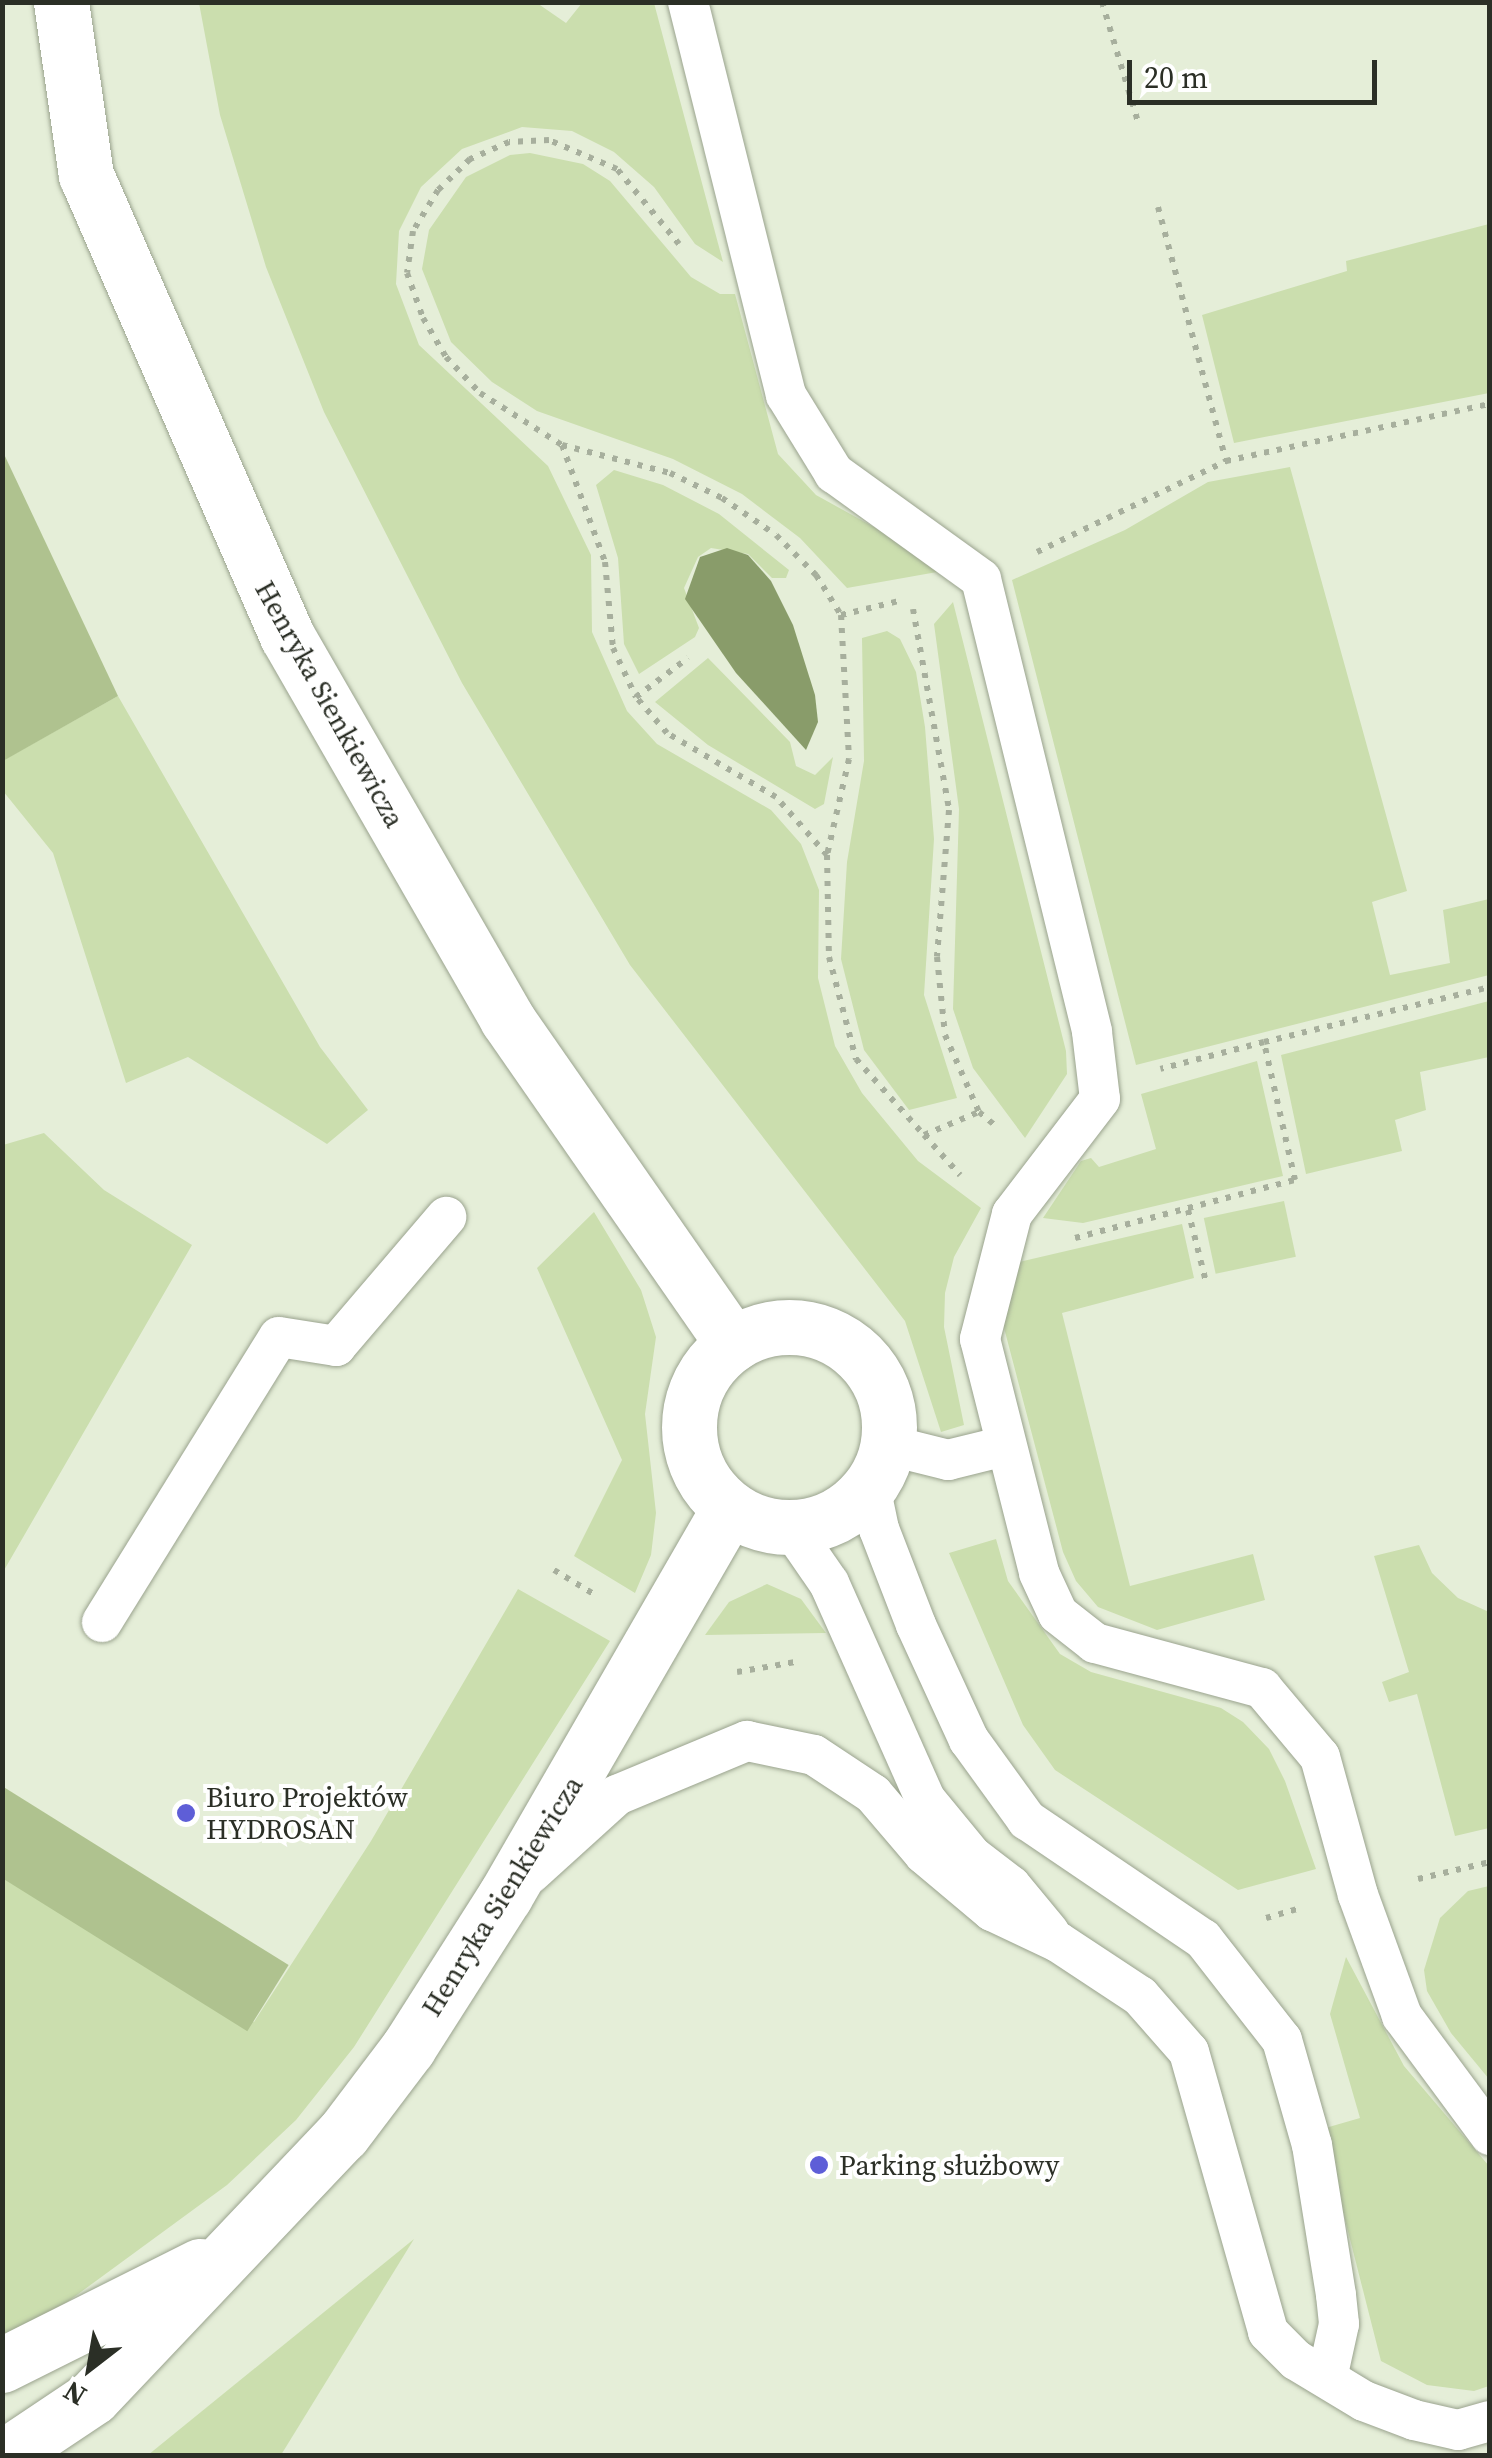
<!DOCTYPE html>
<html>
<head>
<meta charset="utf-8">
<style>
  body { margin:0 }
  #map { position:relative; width:1492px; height:2458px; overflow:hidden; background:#e5eed8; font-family:"Source Serif 4",serif }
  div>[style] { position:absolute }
  .green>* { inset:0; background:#cbdeae; transform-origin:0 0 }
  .forest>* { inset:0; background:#afc28f; transform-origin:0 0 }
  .water>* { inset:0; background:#899c6a }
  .path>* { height:6px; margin-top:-3px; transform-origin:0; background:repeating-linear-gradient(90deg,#a7af9d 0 5px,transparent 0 13px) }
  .roads { filter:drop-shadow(0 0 2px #9aa38e) drop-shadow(0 0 2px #9aa38e) }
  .lane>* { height:40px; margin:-20px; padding:0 20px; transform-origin:20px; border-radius:20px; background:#fff }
  .street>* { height:55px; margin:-27.5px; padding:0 27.5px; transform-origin:27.5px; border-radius:27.5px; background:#fff }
  .street>.ring { margin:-27.5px; padding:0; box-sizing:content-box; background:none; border:55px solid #fff; border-radius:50% }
  .dots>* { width:28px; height:28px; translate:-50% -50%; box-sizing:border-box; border:5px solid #fff; border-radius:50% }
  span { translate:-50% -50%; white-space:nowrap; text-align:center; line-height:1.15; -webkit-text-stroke:8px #fff; paint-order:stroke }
  .street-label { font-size:28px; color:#2b2f26 }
  .poi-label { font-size:28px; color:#2b2f26 }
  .left { translate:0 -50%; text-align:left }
  .frame { position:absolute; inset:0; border:5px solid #2b2f26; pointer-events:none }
  .north { position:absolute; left:40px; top:2318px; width:100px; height:100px; -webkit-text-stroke:8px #fff; paint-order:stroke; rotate:211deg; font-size:28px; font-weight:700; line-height:40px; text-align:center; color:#2b2f26 }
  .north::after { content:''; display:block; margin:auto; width:35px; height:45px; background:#2b2f26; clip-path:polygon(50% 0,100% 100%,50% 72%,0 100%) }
  .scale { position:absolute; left:1127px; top:60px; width:250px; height:45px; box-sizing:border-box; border:5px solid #2b2f26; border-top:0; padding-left:12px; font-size:30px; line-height:35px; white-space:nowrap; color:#2b2f26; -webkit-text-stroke:8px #fff; paint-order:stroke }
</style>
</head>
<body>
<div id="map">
  <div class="green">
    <div style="clip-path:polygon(199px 3px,537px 3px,566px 23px,582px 3px,654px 3px,723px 262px,695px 244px,654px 187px,614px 152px,572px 131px,522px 127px,462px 149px,421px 187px,399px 231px,396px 284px,419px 345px,548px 466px,591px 555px,592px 632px,627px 711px,657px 744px,771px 810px,801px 844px,819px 890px,818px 978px,835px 1046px,862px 1093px,918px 1161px,981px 1208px,954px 1257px,945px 1293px,944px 1327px,964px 1425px,941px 1432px,905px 1321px,630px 965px,462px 683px,324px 412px,266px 267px,220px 115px)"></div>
    <div style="clip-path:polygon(530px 153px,583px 164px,610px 181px,691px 277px,720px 294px,735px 294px,778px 454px,816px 495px,890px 536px,937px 572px,847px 588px,800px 538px,742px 494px,673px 459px,537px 411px,492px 382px,451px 342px,422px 269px,429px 230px,466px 177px,510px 155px)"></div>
    <div style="clip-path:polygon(1489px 224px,1489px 393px,1234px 443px,1202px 315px,1347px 271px,1346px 261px)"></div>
    <div style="clip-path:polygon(1290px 467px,1407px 891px,1372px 902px,1390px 975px,1450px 963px,1443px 910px,1489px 899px,1489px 975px,1136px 1065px,1012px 580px,1125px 530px,1208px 482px)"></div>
    <div style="clip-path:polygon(614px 470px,663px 485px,719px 514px,789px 570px,786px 578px,772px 578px,748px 554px,711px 548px,698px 557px,684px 588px,699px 628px,695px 637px,639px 674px,624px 644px,618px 558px,596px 485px)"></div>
    <div style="clip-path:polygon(953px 602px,1066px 1051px,1067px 1074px,1025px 1138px,973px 1068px,953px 1009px,959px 809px,934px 624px)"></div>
    <div style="clip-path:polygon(887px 631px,900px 639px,916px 672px,925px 727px,934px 839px,924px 995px,957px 1098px,909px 1110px,864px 1050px,841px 959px,847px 862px,864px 761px,862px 638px)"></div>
    <div style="clip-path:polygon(708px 658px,790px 742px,796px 766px,815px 775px,833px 757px,824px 804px,815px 809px,708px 745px,655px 702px)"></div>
    <div style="clip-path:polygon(118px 696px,320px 1047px,368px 1110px,327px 1144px,188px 1057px,126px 1083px,53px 853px,3px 791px,2px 761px)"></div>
    <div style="clip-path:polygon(1489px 1001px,1489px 1057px,1420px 1072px,1426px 1110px,1395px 1120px,1402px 1151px,1306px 1174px,1281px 1055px)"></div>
    <div style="clip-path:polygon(1257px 1061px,1283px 1176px,1083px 1223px,1043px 1218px,1081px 1161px,1091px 1158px,1099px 1167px,1156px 1149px,1141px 1094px)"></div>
    <div style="clip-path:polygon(44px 1133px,104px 1190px,192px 1245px,3px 1572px,3px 1145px)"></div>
    <div style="left:1284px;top:1201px;width:57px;height:82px;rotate:78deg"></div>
    <div style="clip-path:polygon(594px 1212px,641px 1290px,656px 1337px,645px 1414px,656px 1513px,651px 1555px,635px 1593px,574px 1556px,622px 1460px,537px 1268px)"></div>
    <div style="clip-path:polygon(1182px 1224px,1194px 1278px,1062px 1313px,1130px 1586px,1253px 1554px,1265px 1600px,1157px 1630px,1098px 1607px,1076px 1581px,1063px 1552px,1003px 1324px,1019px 1262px)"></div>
    <div style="clip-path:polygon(996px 1539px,1008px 1581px,1060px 1654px,1091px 1672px,1221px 1708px,1243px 1722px,1269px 1749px,1285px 1781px,1316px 1869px,1238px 1890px,1055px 1770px,1023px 1725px,949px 1553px)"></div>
    <div style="clip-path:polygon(1419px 1545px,1432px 1573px,1458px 1598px,1489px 1612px,1489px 1828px,1455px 1836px,1417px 1694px,1389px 1702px,1382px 1682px,1409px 1672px,1374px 1556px)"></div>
    <div style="clip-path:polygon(767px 1584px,801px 1599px,826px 1633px,705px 1635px,729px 1602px)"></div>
    <div style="clip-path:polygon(518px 1589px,610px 1641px,354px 2047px,296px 2120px,227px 2185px,29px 2330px,3px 2342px,2px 1864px,254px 2022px,371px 1841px)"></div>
    <div style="clip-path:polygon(1489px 1886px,1490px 1886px,1489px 2079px,1451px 2033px,1427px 1991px,1424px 1970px,1440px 1918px,1468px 1891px)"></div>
    <div style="clip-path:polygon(1346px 1957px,1404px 2066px,1489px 2166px,1489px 2386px,1474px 2391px,1427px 2385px,1381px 2361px,1322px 2129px,1360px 2118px,1330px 2014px)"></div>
    <div style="clip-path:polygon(414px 2239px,281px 2455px,148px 2455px)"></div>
  </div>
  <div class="forest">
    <div style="clip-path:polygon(3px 452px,118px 696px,3px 761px,2px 452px)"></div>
    <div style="left:2px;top:1786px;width:338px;height:78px;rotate:32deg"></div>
  </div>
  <div class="water">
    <div style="clip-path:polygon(727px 548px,748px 555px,771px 581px,793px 625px,815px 695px,818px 722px,806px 750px,736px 673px,685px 599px,700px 557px)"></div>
  </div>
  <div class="path">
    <div style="left:1102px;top:2px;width:128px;rotate:73.3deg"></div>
    <div style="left:1158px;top:207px;width:263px;rotate:75deg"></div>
    <div style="left:679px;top:244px;width:97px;rotate:-129.6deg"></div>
    <div style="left:617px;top:169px;width:74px;rotate:-156.9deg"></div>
    <div style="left:549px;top:140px;width:40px;rotate:177.1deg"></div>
    <div style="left:509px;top:142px;width:43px;rotate:156.4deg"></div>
    <div style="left:470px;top:159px;width:45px;rotate:135.9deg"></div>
    <div style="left:438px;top:190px;width:48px;rotate:121.4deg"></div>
    <div style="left:413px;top:231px;width:42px;rotate:98.1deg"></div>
    <div style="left:407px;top:273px;width:48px;rotate:70.4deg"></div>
    <div style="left:423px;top:318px;width:45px;rotate:59.5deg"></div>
    <div style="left:446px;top:357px;width:50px;rotate:46.6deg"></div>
    <div style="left:480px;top:393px;width:97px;rotate:32.4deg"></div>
    <div style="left:562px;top:445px;width:125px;rotate:69.8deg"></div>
    <div style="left:605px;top:562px;width:86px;rotate:84.7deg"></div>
    <div style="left:613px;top:648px;width:54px;rotate:64.9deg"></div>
    <div style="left:636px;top:697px;width:65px;rotate:-36.9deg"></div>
    <div style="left:562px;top:445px;width:112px;rotate:14.5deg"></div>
    <div style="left:670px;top:473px;width:58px;rotate:25.7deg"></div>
    <div style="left:722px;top:498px;width:65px;rotate:34.4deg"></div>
    <div style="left:776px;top:535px;width:57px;rotate:45deg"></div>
    <div style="left:816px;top:575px;width:47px;rotate:58deg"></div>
    <div style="left:841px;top:615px;width:144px;rotate:86.8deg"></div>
    <div style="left:849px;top:759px;width:98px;rotate:102.9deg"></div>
    <div style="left:827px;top:855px;width:77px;rotate:-131.3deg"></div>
    <div style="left:776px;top:797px;width:126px;rotate:-149.6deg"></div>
    <div style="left:667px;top:733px;width:48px;rotate:-130.7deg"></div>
    <div style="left:1037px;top:552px;width:210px;rotate:-25.7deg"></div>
    <div style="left:1226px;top:461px;width:270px;rotate:-12.2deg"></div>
    <div style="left:913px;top:609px;width:204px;rotate:79.8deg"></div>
    <div style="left:949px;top:810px;width:147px;rotate:94.7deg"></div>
    <div style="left:937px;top:957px;width:78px;rotate:84.1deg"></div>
    <div style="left:945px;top:1035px;width:84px;rotate:66.2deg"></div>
    <div style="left:979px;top:1112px;width:23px;rotate:40deg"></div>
    <div style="left:841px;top:615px;width:60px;rotate:-13.6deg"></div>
    <div style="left:827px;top:855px;width:102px;rotate:88.9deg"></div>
    <div style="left:829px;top:957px;width:106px;rotate:75.2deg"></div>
    <div style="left:856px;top:1059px;width:102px;rotate:48.2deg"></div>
    <div style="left:924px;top:1135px;width:60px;rotate:-22.7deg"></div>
    <div style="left:1264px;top:1042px;width:233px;rotate:-13.7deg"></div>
    <div style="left:924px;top:1135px;width:54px;rotate:48deg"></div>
    <div style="left:1188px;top:1210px;width:74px;rotate:76deg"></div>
    <div style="left:1075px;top:1238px;width:228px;rotate:-14.8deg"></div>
    <div style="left:1295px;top:1180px;width:141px;rotate:-102.7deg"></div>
    <div style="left:1264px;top:1042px;width:107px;rotate:165.4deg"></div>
    <div style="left:554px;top:1570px;width:50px;rotate:31.2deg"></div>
    <div style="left:737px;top:1672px;width:59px;rotate:-9.8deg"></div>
    <div style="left:1418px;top:1879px;width:74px;rotate:-13.3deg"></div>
    <div style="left:1266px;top:1918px;width:32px;rotate:-16deg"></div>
  </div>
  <div class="roads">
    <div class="lane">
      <div style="left:688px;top:2px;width:405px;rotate:76deg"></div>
      <div style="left:786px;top:395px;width:92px;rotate:58.4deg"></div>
      <div style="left:834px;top:473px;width:181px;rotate:35.8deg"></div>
      <div style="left:981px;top:579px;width:466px;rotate:76.2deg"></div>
      <div style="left:1092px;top:1032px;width:67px;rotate:83.2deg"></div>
      <div style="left:1100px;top:1099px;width:145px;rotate:127.4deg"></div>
      <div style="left:1012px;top:1214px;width:129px;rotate:104.4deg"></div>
      <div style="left:980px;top:1339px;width:241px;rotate:75.8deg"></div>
      <div style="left:1039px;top:1573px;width:45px;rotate:65.1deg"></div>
      <div style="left:1058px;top:1614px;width:47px;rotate:38.1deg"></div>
      <div style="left:1095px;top:1643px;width:173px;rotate:15.1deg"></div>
      <div style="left:1262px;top:1688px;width:90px;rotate:50deg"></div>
      <div style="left:1320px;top:1757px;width:143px;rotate:74.6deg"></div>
      <div style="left:1358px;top:1895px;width:129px;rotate:70deg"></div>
      <div style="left:1402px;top:2016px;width:148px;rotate:53.5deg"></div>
      <div style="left:888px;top:1445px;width:62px;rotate:14deg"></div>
      <div style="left:948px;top:1460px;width:59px;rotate:-13.8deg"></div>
      <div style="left:870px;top:1486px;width:44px;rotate:78.2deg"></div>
      <div style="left:879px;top:1529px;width:103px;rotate:68.9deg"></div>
      <div style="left:916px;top:1625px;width:127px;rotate:65.3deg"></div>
      <div style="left:969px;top:1740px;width:99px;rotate:54.1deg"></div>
      <div style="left:1027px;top:1820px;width:212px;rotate:34.1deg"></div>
      <div style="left:1203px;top:1939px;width:128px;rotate:52deg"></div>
      <div style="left:1282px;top:2040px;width:109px;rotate:74.1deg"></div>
      <div style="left:1312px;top:2145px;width:152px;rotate:80.9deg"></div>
      <div style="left:1336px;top:2295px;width:29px;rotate:84deg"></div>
      <div style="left:1339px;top:2324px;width:51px;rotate:102.4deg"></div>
      <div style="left:791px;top:1528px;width:67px;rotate:55.4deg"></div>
      <div style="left:829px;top:1583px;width:236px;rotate:66deg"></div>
      <div style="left:925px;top:1799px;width:74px;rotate:50.5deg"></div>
      <div style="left:972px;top:1856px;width:49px;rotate:37.6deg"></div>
      <div style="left:1011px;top:1886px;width:60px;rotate:50.4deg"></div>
      <div style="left:102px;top:1622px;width:335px;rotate:-58.2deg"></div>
      <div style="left:279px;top:1337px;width:58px;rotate:9deg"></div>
      <div style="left:336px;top:1346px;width:170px;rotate:-49.5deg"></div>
      <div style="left:531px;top:1873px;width:116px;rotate:-42.2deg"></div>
      <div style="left:617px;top:1795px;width:141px;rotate:-22.6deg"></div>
      <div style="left:747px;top:1741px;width:68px;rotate:11.8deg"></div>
      <div style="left:814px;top:1755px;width:71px;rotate:33.5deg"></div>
      <div style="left:873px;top:1794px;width:79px;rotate:49.6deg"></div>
      <div style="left:924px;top:1854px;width:89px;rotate:40deg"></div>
      <div style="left:992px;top:1911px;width:73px;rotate:25.2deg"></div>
      <div style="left:1058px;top:1942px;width:98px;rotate:33.4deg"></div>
      <div style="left:1140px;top:1996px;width:74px;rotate:48.8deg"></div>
      <div style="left:1189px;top:2052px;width:291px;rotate:74.2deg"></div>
      <div style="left:1268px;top:2332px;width:40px;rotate:45deg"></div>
      <div style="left:1296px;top:2360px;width:79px;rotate:31.1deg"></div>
      <div style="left:1364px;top:2401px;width:53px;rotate:20.8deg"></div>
      <div style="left:1414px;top:2420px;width:45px;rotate:12.8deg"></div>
      <div style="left:1458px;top:2430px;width:33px;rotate:-16deg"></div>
    </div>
    <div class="street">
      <div style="left:61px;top:2px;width:175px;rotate:81.8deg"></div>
      <div style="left:86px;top:175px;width:503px;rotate:66.44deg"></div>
      <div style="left:287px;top:636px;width:442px;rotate:60.1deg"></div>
      <div style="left:507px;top:1019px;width:396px;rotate:55.2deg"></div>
      <div class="ring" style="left:689px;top:1327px;width:145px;height:145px"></div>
      <div style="left:2px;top:2365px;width:221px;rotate:-26.6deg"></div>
      <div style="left:5px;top:2456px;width:106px;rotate:-33.8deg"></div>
      <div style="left:93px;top:2397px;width:363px;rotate:-46.5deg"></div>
      <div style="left:343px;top:2134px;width:108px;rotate:-52.9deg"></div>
      <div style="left:408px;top:2048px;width:180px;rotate:-57.5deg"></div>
      <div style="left:505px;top:1896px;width:448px;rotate:-60deg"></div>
    </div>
  </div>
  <div class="dots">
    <div style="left:186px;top:1813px;background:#5e5ed7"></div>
    <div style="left:819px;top:2165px;background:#5e5ed7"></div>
  </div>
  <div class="street-label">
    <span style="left:330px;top:704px;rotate:61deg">Henryka Sienkiewicza</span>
    <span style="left:502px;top:1896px;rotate:-58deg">Henryka Sienkiewicza</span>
  </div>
  <div class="poi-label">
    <span class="left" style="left:206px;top:1813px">Biuro Projektów<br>HYDROSAN</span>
    <span class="left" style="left:839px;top:2165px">Parking służbowy</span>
  </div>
  <div class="frame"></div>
  <div class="north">N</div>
  <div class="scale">20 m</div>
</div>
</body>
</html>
